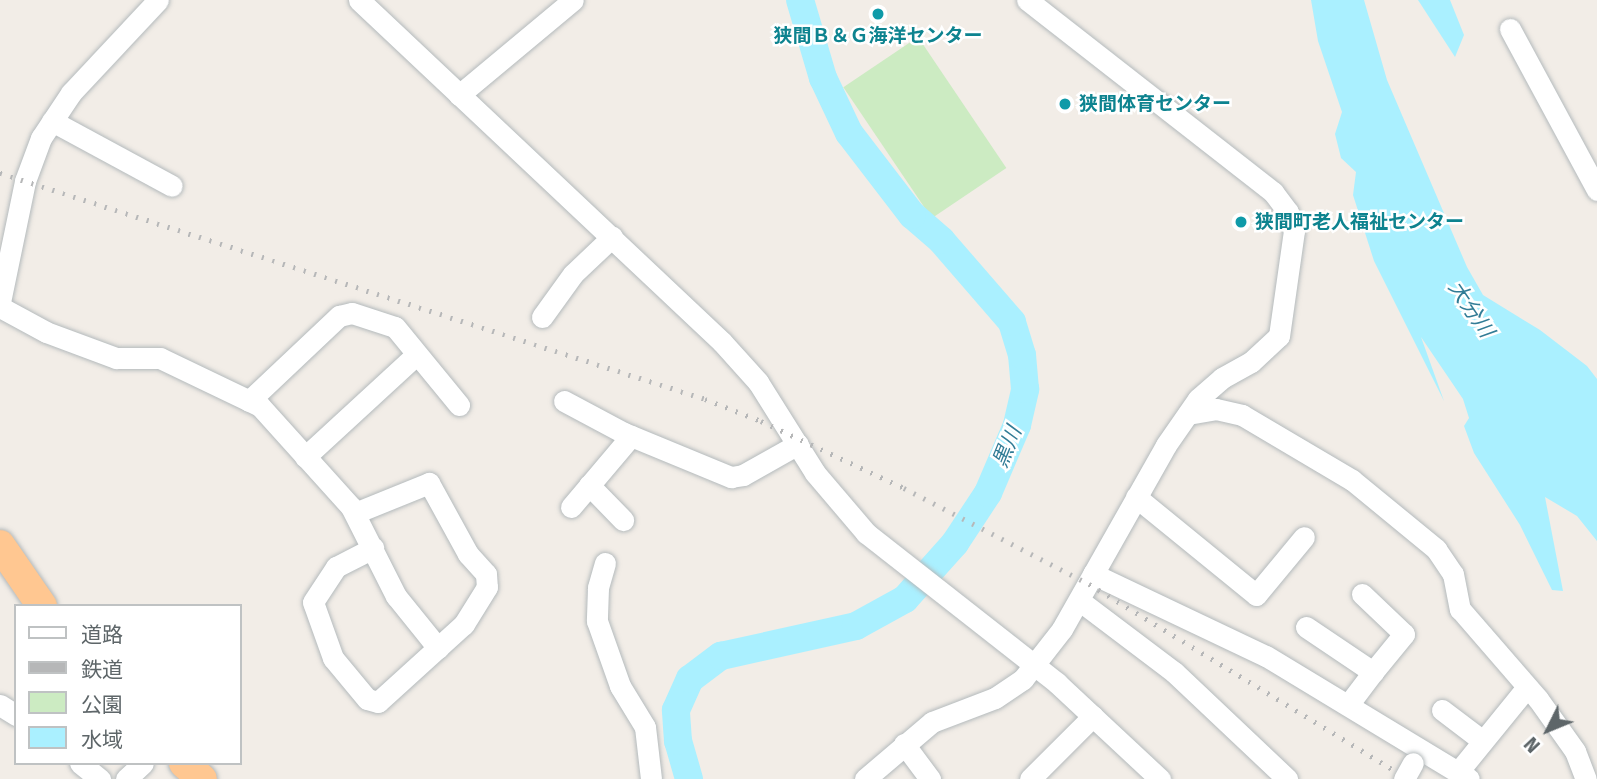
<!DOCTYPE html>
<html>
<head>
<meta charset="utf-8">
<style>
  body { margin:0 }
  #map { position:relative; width:1597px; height:779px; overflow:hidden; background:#f2ede7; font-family:"Fira Sans","Noto Sans JP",sans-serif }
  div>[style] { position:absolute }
  .green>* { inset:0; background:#ccebc2; transform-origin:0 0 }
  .water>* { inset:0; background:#aaf0ff }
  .river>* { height:28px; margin:-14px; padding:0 14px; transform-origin:14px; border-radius:14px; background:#aaf0ff }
  .roads { filter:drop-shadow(0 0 2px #b4babc) drop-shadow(0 0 2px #b4babc) }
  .minor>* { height:21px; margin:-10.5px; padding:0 10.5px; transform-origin:10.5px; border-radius:10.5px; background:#fff }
  .highway>* { height:30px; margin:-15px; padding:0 15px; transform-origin:15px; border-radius:15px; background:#ffc791 }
  .rail>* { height:4.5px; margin-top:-2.25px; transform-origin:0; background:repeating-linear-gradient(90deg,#b6b7b8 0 2px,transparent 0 11px) }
  .bridges { filter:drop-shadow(0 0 2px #b4babc) drop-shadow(0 0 2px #b4babc) }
  .minor-bridge>* { height:21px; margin:-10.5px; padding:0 10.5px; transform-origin:10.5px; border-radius:10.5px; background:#fff }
  .dots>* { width:19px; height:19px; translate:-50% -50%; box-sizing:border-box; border:4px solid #fff; border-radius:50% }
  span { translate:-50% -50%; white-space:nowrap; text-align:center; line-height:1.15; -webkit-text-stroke:5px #fff; paint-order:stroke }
  .culture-label { font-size:19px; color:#0d838f; font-weight:700 }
  .left { translate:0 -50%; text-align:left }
  .water-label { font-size:21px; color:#317c96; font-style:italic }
  .legend { position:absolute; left:14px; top:604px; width:228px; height:161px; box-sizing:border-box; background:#fff; border:2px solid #bfc2c3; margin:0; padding:9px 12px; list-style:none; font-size:21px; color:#5e6669 }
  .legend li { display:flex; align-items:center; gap:14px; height:35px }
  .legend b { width:35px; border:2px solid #bfc2c3 }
  .north { position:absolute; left:1513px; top:695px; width:70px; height:70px; -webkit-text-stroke:5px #fff; paint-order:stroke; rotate:227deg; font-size:19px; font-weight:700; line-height:28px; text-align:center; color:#5e6669 }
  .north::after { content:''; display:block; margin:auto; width:24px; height:32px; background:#5e6669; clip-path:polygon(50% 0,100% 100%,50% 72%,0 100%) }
</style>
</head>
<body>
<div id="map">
  <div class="green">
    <div style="left:918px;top:37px;width:158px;height:90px;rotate:56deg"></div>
  </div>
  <div class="water">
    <div style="clip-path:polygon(1311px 0,1364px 0,1387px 80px,1467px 267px,1483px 295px,1540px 330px,1587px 366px,1597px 379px,1597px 541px,1577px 516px,1545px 497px,1563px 591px,1552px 590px,1520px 525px,1474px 453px,1464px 426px,1469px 418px,1463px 399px,1421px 337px,1444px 401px,1374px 261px,1353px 195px,1356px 172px,1341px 158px,1335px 134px,1342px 112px,1318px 41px)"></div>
    <div style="clip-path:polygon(1418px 0,1450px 0,1464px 35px,1455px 57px)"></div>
  </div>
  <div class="river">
    <div style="left:689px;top:779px;width:40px;rotate:-106deg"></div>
    <div style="left:678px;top:741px;width:31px;rotate:-94deg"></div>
    <div style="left:676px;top:710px;width:34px;rotate:-66deg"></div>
    <div style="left:690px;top:679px;width:39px;rotate:-37deg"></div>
    <div style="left:721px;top:656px;width:138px;rotate:-12.5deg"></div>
    <div style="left:856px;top:626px;width:56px;rotate:-28.9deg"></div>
    <div style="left:905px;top:599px;width:75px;rotate:-48.2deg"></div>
    <div style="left:955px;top:543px;width:60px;rotate:-56.6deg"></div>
    <div style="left:988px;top:493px;width:74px;rotate:-66.9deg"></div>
    <div style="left:1017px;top:425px;width:37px;rotate:-77deg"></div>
    <div style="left:1025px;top:389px;width:34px;rotate:-95deg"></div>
    <div style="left:1022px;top:355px;width:34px;rotate:-107deg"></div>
    <div style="left:1012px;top:322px;width:108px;rotate:-130.9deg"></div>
    <div style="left:941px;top:240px;width:38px;rotate:-139deg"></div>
    <div style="left:912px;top:215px;width:103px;rotate:-127.5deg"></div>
    <div style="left:849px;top:133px;width:61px;rotate:-115.3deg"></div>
    <div style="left:823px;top:78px;width:81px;rotate:-106.4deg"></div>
  </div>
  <div class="roads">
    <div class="minor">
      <div style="left:359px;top:0;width:499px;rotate:43.3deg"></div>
      <div style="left:722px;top:342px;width:54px;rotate:48deg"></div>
      <div style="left:758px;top:382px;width:107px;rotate:57.9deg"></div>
      <div style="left:815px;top:473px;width:79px;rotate:49.6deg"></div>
      <div style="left:866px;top:533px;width:243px;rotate:38.1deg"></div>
      <div style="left:1057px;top:683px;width:141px;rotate:43deg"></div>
      <div style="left:1510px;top:29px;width:183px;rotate:61.6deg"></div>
      <div style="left:459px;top:95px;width:148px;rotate:-39.8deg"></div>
      <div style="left:52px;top:121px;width:136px;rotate:28.4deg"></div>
      <div style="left:0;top:302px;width:124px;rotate:-78.3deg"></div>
      <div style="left:25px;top:181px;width:46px;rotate:-69.6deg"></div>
      <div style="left:41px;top:138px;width:54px;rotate:-56.3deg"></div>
      <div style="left:71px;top:93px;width:127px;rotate:-46.9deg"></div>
      <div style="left:0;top:307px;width:52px;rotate:28.5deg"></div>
      <div style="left:46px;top:332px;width:75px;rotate:20.4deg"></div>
      <div style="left:116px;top:358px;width:44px"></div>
      <div style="left:160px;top:358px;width:111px;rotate:25.6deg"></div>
      <div style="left:260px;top:406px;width:136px;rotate:48deg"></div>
      <div style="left:351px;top:507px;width:100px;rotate:63.2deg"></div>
      <div style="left:396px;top:596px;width:67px;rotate:51.1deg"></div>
      <div style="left:542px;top:317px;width:53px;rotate:-54.2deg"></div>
      <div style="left:573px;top:274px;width:54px;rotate:-43.5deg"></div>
      <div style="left:249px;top:401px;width:124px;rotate:-43.4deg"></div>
      <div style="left:339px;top:316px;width:13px;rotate:-13deg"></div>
      <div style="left:352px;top:313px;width:45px;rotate:18deg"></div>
      <div style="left:395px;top:327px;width:101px;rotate:50.6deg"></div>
      <div style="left:564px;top:401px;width:68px;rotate:28.1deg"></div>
      <div style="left:624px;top:433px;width:116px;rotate:22.4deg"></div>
      <div style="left:731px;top:477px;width:12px;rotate:-9deg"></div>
      <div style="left:743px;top:475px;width:63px;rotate:-29.4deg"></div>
      <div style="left:1188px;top:414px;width:28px;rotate:-10deg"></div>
      <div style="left:1216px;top:409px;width:27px;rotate:13deg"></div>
      <div style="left:1242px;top:415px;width:128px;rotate:30.6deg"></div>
      <div style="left:1352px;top:480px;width:109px;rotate:39.4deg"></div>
      <div style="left:1436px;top:549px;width:30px;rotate:56deg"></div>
      <div style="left:1453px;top:574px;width:36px;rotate:79deg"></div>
      <div style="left:1460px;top:609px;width:119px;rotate:49.1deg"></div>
      <div style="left:1538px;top:699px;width:64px;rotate:54.6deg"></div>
      <div style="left:1575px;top:751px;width:30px;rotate:69deg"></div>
      <div style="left:305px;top:457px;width:151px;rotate:-42.6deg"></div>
      <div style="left:589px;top:485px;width:49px;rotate:45.8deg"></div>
      <div style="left:1136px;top:497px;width:155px;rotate:39.2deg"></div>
      <div style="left:1256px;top:595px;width:75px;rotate:-50.4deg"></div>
      <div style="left:571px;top:507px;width:93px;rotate:-49.8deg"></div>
      <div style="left:355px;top:513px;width:80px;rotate:-22.1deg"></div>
      <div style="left:429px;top:483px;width:81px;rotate:61.2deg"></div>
      <div style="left:468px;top:554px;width:27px;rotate:48deg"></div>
      <div style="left:486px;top:574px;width:13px;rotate:86deg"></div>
      <div style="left:487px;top:587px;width:44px;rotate:121.9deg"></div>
      <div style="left:464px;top:624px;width:116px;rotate:137.8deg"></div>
      <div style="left:378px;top:702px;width:11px;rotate:-165deg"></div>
      <div style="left:367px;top:699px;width:53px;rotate:-129.7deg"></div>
      <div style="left:333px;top:658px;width:59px;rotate:-109.7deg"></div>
      <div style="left:313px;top:602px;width:42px;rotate:-56.7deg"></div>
      <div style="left:336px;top:567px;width:42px;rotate:-27.2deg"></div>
      <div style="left:605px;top:563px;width:26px;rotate:106deg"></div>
      <div style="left:598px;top:588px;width:33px;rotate:92deg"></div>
      <div style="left:597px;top:621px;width:69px;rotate:70.5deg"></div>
      <div style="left:620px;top:686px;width:48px;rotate:58.6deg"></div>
      <div style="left:645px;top:727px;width:52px;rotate:83.4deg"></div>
      <div style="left:1093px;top:574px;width:191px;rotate:25.4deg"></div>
      <div style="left:1266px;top:656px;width:237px;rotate:31.2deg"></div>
      <div style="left:1362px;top:594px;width:58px;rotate:43.6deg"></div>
      <div style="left:1404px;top:634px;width:49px;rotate:129.2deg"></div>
      <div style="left:1080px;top:601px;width:118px;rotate:37.1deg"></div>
      <div style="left:1174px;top:672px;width:156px;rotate:43.4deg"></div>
      <div style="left:1306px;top:627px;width:81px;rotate:33.9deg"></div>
      <div style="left:1373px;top:672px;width:41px;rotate:127.1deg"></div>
      <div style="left:0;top:705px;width:19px;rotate:32deg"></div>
      <div style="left:1442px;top:710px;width:51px;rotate:37.1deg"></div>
      <div style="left:904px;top:744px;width:44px;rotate:53.4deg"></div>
      <div style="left:80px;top:763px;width:26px;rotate:39deg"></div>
      <div style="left:1458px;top:772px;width:109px;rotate:-50.9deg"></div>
      <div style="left:126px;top:779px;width:23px;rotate:-43deg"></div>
      <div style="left:865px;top:779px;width:88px;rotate:-40.4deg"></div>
      <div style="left:932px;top:722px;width:67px;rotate:-20.9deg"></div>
      <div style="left:995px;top:698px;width:34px;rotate:-34deg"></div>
      <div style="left:1023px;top:679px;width:63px;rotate:-52deg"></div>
      <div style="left:1062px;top:629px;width:211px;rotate:-60.5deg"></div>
      <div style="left:1166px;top:445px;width:56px;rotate:-55.2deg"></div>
      <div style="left:1198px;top:399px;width:32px;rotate:-41deg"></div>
      <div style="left:1222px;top:378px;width:33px;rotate:-29deg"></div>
      <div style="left:1251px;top:362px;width:38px;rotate:-43deg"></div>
      <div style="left:1279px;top:336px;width:106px;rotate:-81.9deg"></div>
      <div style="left:1294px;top:231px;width:20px;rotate:-108deg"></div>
      <div style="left:1288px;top:212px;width:25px;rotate:-127deg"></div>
      <div style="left:1273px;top:192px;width:312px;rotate:-142deg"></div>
      <div style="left:1030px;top:779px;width:89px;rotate:-45deg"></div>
    </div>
    <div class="highway">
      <div style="left:0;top:545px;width:74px;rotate:55.5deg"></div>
      <div style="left:184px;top:763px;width:24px;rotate:42deg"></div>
    </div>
  </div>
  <div class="rail">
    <div style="left:0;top:173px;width:740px;rotate:17.77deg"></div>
    <div style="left:705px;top:399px;width:60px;rotate:21.4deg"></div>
    <div style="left:761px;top:421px;width:158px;rotate:25.1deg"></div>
    <div style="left:904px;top:488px;width:208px;rotate:27.4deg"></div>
    <div style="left:1089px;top:584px;width:375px;rotate:31.4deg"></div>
  </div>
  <div class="bridges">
    <div class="minor-bridge">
      <div style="left:1404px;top:779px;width:18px;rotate:-61deg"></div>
    </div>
  </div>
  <div class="dots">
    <div style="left:878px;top:14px;background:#0f9aa8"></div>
    <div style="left:1065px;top:104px;background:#0f9aa8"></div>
    <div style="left:1241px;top:222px;background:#0f9aa8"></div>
  </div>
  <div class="culture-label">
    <span style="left:878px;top:36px">狭間Ｂ＆Ｇ海洋センター</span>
    <span class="left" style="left:1079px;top:104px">狭間体育センター</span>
    <span class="left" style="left:1255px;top:222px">狭間町老人福祉センター</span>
  </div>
  <div class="water-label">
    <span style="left:1471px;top:309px;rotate:56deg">大分川</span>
    <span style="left:1007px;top:447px;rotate:-68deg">黒川</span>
  </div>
  <ul class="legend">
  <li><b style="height:9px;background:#fff"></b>道路</li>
  <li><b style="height:9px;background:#b6b7b8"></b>鉄道</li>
  <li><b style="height:19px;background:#ccebc2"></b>公園</li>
  <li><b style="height:19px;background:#aaf0ff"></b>水域</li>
  </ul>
  <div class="north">N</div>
</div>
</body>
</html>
